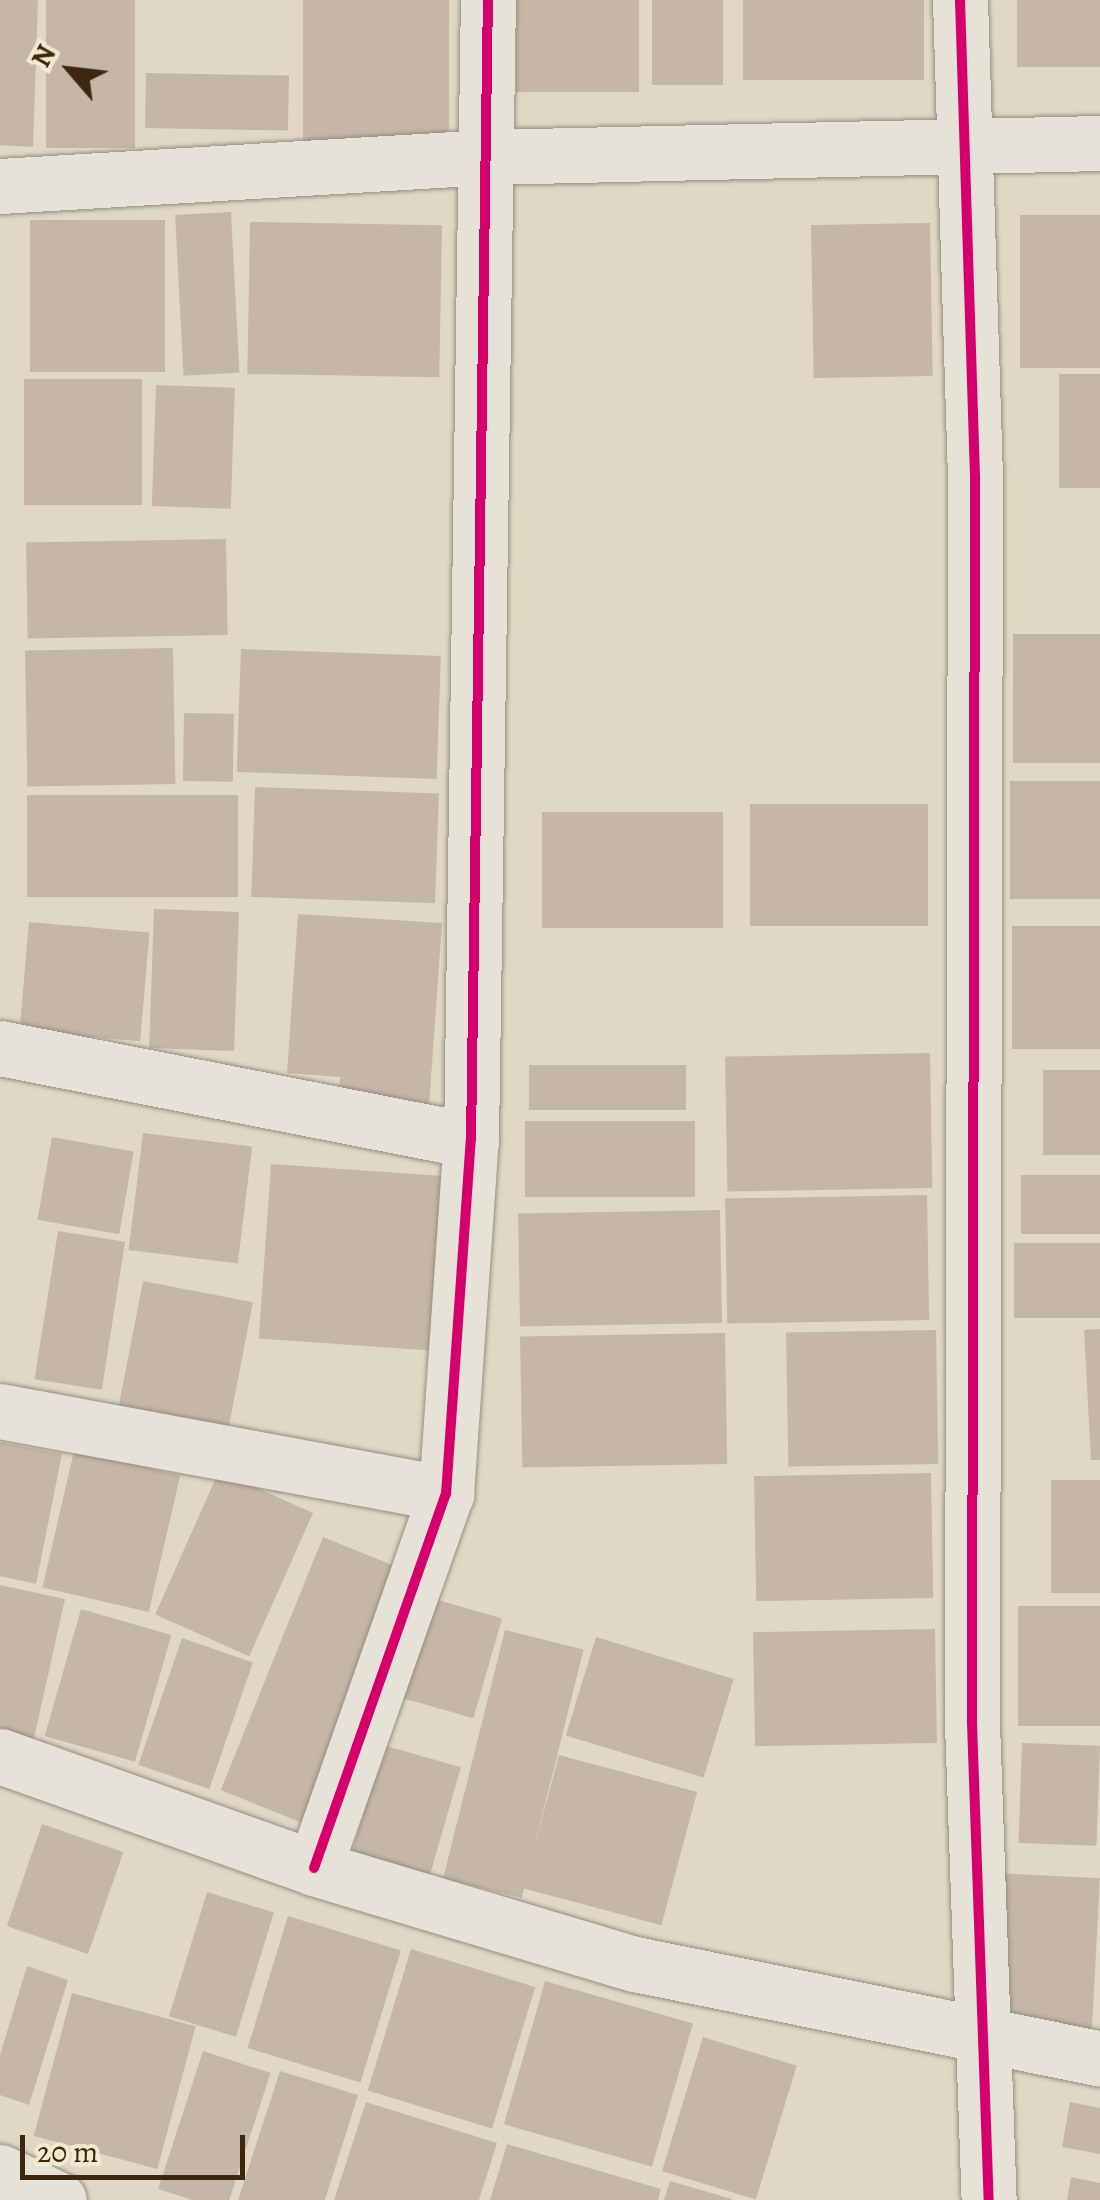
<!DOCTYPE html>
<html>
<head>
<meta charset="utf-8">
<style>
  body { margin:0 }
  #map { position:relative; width:1100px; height:2200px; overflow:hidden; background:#e0d8c4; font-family:Alegreya,serif }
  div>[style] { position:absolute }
  .building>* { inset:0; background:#c6b6a7; transform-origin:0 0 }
  .roads { filter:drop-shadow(0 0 2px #968e80) drop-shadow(0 0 2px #968e80) }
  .minor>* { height:55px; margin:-27.5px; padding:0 27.5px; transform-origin:27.5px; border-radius:27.5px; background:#e7e2d8 }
  .cycleway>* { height:10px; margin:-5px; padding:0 5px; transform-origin:5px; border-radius:5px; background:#d6006c }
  span { translate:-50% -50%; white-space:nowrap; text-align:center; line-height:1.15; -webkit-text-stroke:8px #f3e9d1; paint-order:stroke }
  .north { position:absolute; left:20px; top:20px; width:100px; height:100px; -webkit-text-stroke:8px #f3e9d1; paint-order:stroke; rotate:298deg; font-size:28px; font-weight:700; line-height:40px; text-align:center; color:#3d2710 }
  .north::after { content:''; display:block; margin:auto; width:35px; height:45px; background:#3d2710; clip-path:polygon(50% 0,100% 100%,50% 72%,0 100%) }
  .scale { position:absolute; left:20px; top:2135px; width:225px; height:45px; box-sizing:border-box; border:5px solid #3d2710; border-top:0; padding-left:12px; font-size:30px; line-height:35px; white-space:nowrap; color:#3d2710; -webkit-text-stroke:8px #f3e9d1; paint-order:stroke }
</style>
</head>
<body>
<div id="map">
  <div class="building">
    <div style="clip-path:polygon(0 0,38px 0,33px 147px,0 145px)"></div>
    <div style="left:46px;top:0;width:89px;height:148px"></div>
    <div style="left:303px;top:0;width:146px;height:143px"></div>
    <div style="left:516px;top:0;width:123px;height:92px"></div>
    <div style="left:652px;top:0;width:71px;height:85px"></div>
    <div style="left:743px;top:0;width:181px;height:80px"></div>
    <div style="left:1017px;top:0;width:83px;height:67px"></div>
    <div style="left:146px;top:73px;width:143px;height:55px;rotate:1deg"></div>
    <div style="left:231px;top:212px;width:161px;height:56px;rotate:87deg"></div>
    <div style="left:1020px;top:215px;width:80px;height:153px"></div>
    <div style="left:30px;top:220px;width:135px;height:152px"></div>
    <div style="left:250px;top:222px;width:192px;height:152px;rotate:1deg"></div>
    <div style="left:930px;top:223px;width:153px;height:119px;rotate:89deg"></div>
    <div style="left:1059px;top:374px;width:41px;height:114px"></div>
    <div style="left:142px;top:379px;width:126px;height:118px;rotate:90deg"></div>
    <div style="left:156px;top:385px;width:79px;height:121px;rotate:2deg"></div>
    <div style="left:226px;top:539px;width:96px;height:200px;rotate:89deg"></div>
    <div style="left:1100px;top:634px;width:129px;height:87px;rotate:90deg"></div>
    <div style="left:173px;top:648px;width:136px;height:148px;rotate:89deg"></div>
    <div style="left:241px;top:649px;width:200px;height:123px;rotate:2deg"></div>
    <div style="left:184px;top:713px;width:50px;height:68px;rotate:1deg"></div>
    <div style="left:1100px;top:781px;width:118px;height:90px;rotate:90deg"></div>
    <div style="left:255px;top:787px;width:184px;height:110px;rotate:2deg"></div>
    <div style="left:27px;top:795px;width:211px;height:102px"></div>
    <div style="left:928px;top:804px;width:122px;height:178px;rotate:90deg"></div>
    <div style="left:723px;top:812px;width:116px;height:181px;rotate:90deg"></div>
    <div style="left:154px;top:909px;width:85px;height:139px;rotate:2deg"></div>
    <div style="clip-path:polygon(298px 914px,442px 923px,429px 1107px,338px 1100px,340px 1077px,287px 1073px)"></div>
    <div style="left:29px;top:922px;width:121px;height:109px;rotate:5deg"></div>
    <div style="left:1100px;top:926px;width:123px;height:88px;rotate:90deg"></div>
    <div style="left:930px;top:1053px;width:135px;height:205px;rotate:89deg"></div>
    <div style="left:686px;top:1065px;width:45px;height:157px;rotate:90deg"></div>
    <div style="left:1100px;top:1070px;width:85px;height:57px;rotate:90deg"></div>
    <div style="left:695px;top:1121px;width:76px;height:170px;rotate:90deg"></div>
    <div style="left:143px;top:1133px;width:110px;height:118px;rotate:7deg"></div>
    <div style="left:52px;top:1137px;width:83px;height:84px;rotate:10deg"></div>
    <div style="left:271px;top:1164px;width:172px;height:175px;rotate:4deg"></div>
    <div style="left:1100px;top:1175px;width:59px;height:79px;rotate:90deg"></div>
    <div style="left:927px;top:1195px;width:125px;height:202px;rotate:89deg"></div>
    <div style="left:720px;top:1210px;width:113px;height:202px;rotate:89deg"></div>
    <div style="left:58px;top:1231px;width:68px;height:150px;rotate:9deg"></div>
    <div style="left:1100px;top:1243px;width:75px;height:86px;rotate:90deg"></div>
    <div style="left:143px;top:1281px;width:112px;height:127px;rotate:11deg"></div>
    <div style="clip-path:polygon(1100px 1329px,1100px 1460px,1091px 1460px,1084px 1330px)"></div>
    <div style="left:936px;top:1330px;width:134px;height:150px;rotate:89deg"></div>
    <div style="left:725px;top:1333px;width:131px;height:205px;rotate:89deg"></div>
    <div style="clip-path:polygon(0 1442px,62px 1454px,36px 1584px,0 1576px)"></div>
    <div style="left:74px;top:1451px;width:109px;height:140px;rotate:13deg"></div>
    <div style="left:219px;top:1471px;width:103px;height:157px;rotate:24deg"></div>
    <div style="left:931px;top:1473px;width:125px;height:177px;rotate:89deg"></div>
    <div style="left:1100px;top:1480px;width:113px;height:49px;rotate:90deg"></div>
    <div style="left:323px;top:1537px;width:88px;height:273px;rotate:22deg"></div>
    <div style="clip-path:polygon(0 1585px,65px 1599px,33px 1743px,0 1736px)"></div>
    <div style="left:431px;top:1598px;width:74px;height:104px;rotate:16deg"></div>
    <div style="left:1100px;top:1606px;width:120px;height:82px;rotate:90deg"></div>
    <div style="left:81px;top:1609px;width:94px;height:132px;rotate:16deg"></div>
    <div style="left:935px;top:1629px;width:114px;height:182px;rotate:89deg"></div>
    <div style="left:505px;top:1630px;width:81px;height:256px;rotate:14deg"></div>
    <div style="left:596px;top:1637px;width:144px;height:103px;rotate:17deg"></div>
    <div style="left:182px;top:1638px;width:75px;height:134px;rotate:19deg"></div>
    <div style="left:1022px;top:1743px;width:78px;height:100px;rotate:2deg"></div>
    <div style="left:383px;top:1745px;width:81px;height:112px;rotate:16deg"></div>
    <div style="left:559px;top:1755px;width:143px;height:138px;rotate:15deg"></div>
    <div style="left:42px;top:1824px;width:86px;height:108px;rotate:19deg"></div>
    <div style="left:998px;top:1873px;width:102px;height:158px;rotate:3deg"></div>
    <div style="left:207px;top:1892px;width:70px;height:130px;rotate:17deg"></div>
    <div style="left:288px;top:1916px;width:118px;height:138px;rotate:17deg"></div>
    <div style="left:411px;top:1949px;width:130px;height:148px;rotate:17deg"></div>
    <div style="clip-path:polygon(27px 1966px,68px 1980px,29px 2105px,0 2095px,0 2055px)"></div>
    <div style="left:545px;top:1981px;width:154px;height:149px;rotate:16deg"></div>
    <div style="left:72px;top:1993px;width:128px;height:148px;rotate:15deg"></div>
    <div style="left:703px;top:2037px;width:98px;height:140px;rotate:17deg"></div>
    <div style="left:203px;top:2051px;width:71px;height:145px;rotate:18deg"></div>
    <div style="clip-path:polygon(280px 2071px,358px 2095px,325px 2200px,238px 2200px)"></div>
    <div style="clip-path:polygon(366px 2102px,497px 2143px,479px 2200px,334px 2200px)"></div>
    <div style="clip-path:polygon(1070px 2102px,1100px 2108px,1100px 2154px,1062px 2147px)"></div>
    <div style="clip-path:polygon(507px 2144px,661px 2189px,658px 2200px,490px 2200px)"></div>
    <div style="clip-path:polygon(1071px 2177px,1100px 2183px,1100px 2200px,1067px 2200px)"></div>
    <div style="clip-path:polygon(670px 2181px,732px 2199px,731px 2200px,664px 2200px)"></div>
  </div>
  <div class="roads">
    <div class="minor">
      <div style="left:960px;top:0;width:478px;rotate:88.2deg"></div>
      <div style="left:975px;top:478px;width:1245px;rotate:90.14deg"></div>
      <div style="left:972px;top:1723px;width:477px;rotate:88deg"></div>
      <div style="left:0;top:186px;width:489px;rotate:-3.4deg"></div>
      <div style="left:488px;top:157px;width:612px;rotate:-1.31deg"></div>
      <div style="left:0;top:1048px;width:480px;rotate:11.1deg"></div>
      <div style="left:0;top:1411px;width:454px;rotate:10.5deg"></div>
      <div style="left:0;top:1756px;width:333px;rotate:19.6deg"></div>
      <div style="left:314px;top:1868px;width:335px;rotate:16.7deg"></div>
      <div style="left:635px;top:1964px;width:475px;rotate:11.5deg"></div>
      <div style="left:314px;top:1868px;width:397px;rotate:-70.6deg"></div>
      <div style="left:446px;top:1494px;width:355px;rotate:-86deg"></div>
      <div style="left:471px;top:1140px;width:1140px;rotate:-89.15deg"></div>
      <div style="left:0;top:2172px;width:65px;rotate:25.4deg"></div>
    </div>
  </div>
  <div class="cycleway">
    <div style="left:960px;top:0;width:478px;rotate:88.2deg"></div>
    <div style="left:975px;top:478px;width:1245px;rotate:90.14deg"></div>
    <div style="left:972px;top:1723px;width:477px;rotate:88deg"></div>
    <div style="left:314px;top:1868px;width:397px;rotate:-70.6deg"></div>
    <div style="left:446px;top:1494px;width:355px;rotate:-86deg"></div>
    <div style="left:471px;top:1140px;width:1140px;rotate:-89.15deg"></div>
  </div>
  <div class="north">N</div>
  <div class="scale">20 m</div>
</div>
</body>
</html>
